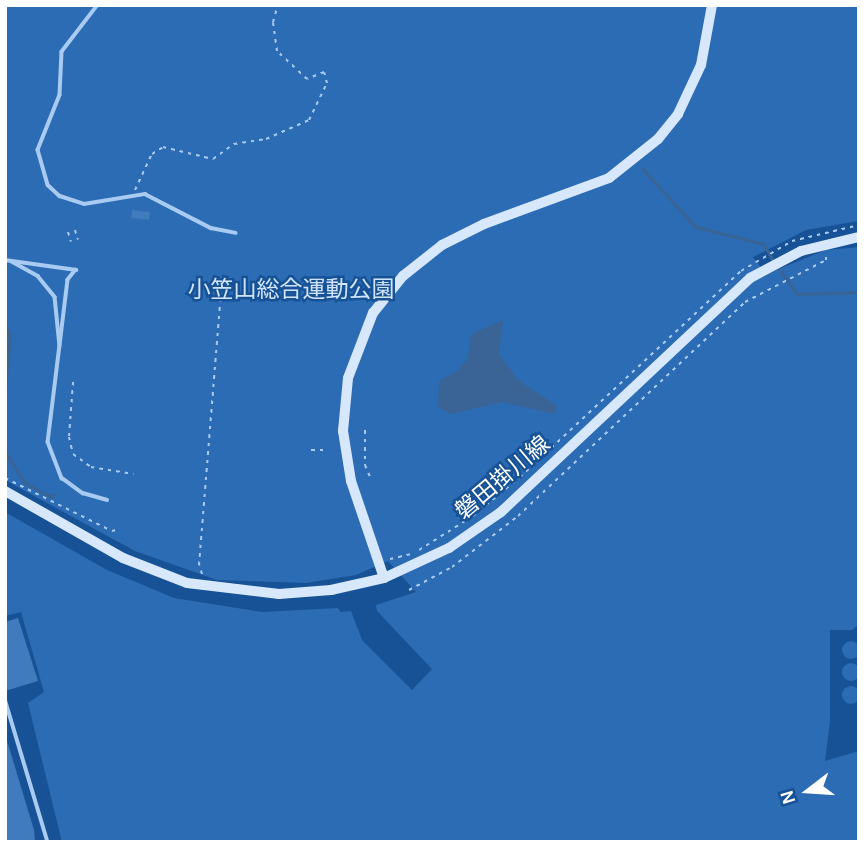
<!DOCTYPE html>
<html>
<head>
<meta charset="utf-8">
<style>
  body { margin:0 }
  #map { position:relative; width:864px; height:847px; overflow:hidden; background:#175296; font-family:Karla,"Noto Sans JP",sans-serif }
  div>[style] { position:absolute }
  .green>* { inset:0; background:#2b6cb4 }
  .round { border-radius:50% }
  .water>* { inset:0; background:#3a6496 }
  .stream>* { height:2.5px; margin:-1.25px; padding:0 1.25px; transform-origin:1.25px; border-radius:1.25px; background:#3a6496 }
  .building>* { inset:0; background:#407bbd; transform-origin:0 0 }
  .path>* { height:2px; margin-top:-1px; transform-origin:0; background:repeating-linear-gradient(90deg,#a9cbf1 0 3.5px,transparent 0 8.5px) }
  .lane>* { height:3.5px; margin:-1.75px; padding:0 1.75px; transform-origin:1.75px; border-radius:1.75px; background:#a9cbf1 }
  .secondary>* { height:10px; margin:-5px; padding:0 5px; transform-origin:5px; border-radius:5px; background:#d7e8fc }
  span { translate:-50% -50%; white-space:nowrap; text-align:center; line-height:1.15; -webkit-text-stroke:5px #175296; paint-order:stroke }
  .park-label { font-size:23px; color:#d0e5fc }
  .street-label { font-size:23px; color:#fff }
  .frame { position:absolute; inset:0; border:7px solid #fff; pointer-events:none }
  .north { position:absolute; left:773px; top:756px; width:70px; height:70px; -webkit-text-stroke:5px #175296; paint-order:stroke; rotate:253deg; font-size:19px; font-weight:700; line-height:28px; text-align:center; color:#fff }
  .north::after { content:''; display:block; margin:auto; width:24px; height:32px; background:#fff; clip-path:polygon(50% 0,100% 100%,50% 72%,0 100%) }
</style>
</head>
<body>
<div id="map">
  <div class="green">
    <div style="clip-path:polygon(5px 5px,859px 5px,859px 221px,806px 230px,753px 257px,766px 274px,826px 250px,859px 247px,859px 624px,852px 630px,830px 630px,830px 722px,825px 761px,859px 751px,859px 842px,62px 842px,28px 703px,44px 692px,21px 612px,5px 616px,5px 512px,107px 570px,174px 598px,262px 612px,338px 608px,341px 612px,351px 611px,362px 640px,412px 690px,432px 669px,377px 611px,376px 605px,416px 592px,388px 561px,356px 575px,306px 583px,217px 580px,135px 551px,5px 480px)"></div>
    <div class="round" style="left:842px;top:641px;width:18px;height:18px"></div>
    <div class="round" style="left:842px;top:663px;width:18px;height:18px"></div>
    <div class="round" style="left:842px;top:686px;width:18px;height:18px"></div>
  </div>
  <div class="water">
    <div style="clip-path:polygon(5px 318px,12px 336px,5px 410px)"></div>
    <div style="clip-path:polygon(503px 320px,499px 354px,518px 380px,557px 406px,554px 414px,503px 402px,451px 414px,438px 407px,439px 381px,460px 369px,468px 357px,471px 334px)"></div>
  </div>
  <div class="stream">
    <div style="left:643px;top:169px;width:79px;rotate:47.6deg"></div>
    <div style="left:696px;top:227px;width:70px;rotate:14deg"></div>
    <div style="left:764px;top:244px;width:18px;rotate:61deg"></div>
    <div style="left:777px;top:266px;width:34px;rotate:54deg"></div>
    <div style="left:797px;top:294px;width:62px;rotate:-1.8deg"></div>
    <div style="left:5px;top:451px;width:36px;rotate:58deg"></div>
    <div style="left:24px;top:482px;width:31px;rotate:29deg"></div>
    <div style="left:51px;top:497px;width:4px;rotate:-45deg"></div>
  </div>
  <div class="building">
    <div style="left:132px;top:210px;width:18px;height:8px;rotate:6deg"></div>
    <div style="clip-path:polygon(18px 618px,38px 681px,5px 691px,5px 622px)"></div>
    <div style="clip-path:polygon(5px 734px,34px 830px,35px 842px,5px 842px)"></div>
  </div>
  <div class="path">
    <div style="left:135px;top:190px;width:40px;rotate:-65deg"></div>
    <div style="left:152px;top:154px;width:13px;rotate:-32deg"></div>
    <div style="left:163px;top:147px;width:51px;rotate:13.5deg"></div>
    <div style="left:213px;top:159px;width:26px;rotate:-36deg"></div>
    <div style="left:234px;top:144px;width:32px;rotate:-9deg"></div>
    <div style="left:266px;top:139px;width:47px;rotate:-23.8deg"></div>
    <div style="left:309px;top:120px;width:41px;rotate:-64.1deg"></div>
    <div style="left:327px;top:83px;width:11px;rotate:-105deg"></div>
    <div style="left:324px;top:72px;width:18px;rotate:158deg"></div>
    <div style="left:307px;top:79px;width:41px;rotate:-137deg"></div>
    <div style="left:277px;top:51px;width:29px;rotate:-98deg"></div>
    <div style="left:273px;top:22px;width:18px;rotate:-74deg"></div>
    <div style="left:75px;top:230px;width:10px;rotate:73deg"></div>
    <div style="left:68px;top:232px;width:10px;rotate:73deg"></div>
    <div style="left:73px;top:382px;width:55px;rotate:94.2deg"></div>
    <div style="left:69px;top:437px;width:17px;rotate:77deg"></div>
    <div style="left:73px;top:454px;width:22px;rotate:36deg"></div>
    <div style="left:91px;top:467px;width:43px;rotate:9.5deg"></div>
    <div style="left:365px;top:430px;width:35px;rotate:90deg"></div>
    <div style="left:365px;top:465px;width:15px;rotate:67deg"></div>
    <div style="left:311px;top:450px;width:16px"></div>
    <div style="left:5px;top:478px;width:119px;rotate:26.4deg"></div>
    <div style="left:112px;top:531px;width:8px;rotate:-14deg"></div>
    <div style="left:419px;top:550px;width:64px;rotate:-32.2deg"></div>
    <div style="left:473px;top:516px;width:61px;rotate:-39.7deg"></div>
    <div style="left:520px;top:477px;width:302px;rotate:-43deg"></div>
    <div style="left:741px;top:271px;width:59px;rotate:-30.5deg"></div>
    <div style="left:792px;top:241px;width:69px;rotate:-13.4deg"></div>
    <div style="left:390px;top:559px;width:22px;rotate:-13deg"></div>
    <div style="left:202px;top:574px;width:9px;rotate:-108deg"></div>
    <div style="left:199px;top:565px;width:273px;rotate:-85.4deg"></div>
    <div style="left:409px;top:590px;width:49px;rotate:-28.1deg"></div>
    <div style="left:452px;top:567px;width:83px;rotate:-37.7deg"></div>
    <div style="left:518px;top:516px;width:312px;rotate:-43.3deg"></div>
    <div style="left:745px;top:302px;width:91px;rotate:-27.4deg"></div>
    <div style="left:826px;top:260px;width:6px;rotate:-90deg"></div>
  </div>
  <div class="lane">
    <div style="left:98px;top:5px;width:59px;rotate:127.5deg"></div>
    <div style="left:62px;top:52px;width:43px;rotate:92.7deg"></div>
    <div style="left:60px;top:95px;width:59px;rotate:111.8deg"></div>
    <div style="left:38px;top:150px;width:36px;rotate:74deg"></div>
    <div style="left:48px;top:185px;width:16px;rotate:43deg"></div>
    <div style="left:60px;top:196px;width:25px;rotate:18deg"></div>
    <div style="left:84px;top:204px;width:62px;rotate:-9.3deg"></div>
    <div style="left:145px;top:194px;width:74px;rotate:27.3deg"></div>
    <div style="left:211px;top:228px;width:25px;rotate:11deg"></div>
    <div style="left:5px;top:260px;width:72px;rotate:8deg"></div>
    <div style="left:11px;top:261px;width:31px;rotate:29deg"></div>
    <div style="left:38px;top:276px;width:27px;rotate:51deg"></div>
    <div style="left:55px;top:297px;width:49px;rotate:84.2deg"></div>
    <div style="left:76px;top:270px;width:13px;rotate:129deg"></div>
    <div style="left:68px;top:280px;width:163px;rotate:97deg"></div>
    <div style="left:48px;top:442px;width:39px;rotate:69deg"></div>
    <div style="left:62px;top:478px;width:26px;rotate:36deg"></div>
    <div style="left:83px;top:493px;width:25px;rotate:16deg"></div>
    <div style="left:5px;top:699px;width:149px;rotate:73.3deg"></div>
  </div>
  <div class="secondary">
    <div style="left:5px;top:491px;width:136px;rotate:29.6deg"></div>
    <div style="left:123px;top:558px;width:69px;rotate:21.3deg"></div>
    <div style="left:187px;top:583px;width:93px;rotate:6.8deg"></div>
    <div style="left:279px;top:594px;width:52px;rotate:-4.4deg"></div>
    <div style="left:331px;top:590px;width:54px;rotate:-12.8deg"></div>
    <div style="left:384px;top:578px;width:72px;rotate:-24.8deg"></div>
    <div style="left:449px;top:548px;width:63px;rotate:-34.7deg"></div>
    <div style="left:501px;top:512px;width:342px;rotate:-43.2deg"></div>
    <div style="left:750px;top:278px;width:58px;rotate:-27.9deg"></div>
    <div style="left:801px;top:251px;width:60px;rotate:-13.6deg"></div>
    <div style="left:384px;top:578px;width:102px;rotate:-108.8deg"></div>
    <div style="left:351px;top:481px;width:51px;rotate:-99.1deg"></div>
    <div style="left:343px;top:431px;width:53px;rotate:-84.6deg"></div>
    <div style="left:348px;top:378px;width:70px;rotate:-69deg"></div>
    <div style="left:373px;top:313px;width:48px;rotate:-51deg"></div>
    <div style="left:403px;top:276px;width:50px;rotate:-38.5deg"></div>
    <div style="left:442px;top:245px;width:47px;rotate:-26.6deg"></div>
    <div style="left:484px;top:224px;width:133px;rotate:-20.2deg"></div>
    <div style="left:609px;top:178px;width:63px;rotate:-38.5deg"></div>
    <div style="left:658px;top:139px;width:32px;rotate:-51deg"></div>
    <div style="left:678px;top:114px;width:54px;rotate:-64.9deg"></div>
    <div style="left:701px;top:65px;width:61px;rotate:-79.6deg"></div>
  </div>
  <div class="park-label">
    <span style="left:291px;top:290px">小笠山総合運動公園</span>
  </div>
  <div class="street-label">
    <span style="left:503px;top:478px;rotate:-40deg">磐田掛川線</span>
  </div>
  <div class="frame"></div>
  <div class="north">N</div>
</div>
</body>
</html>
